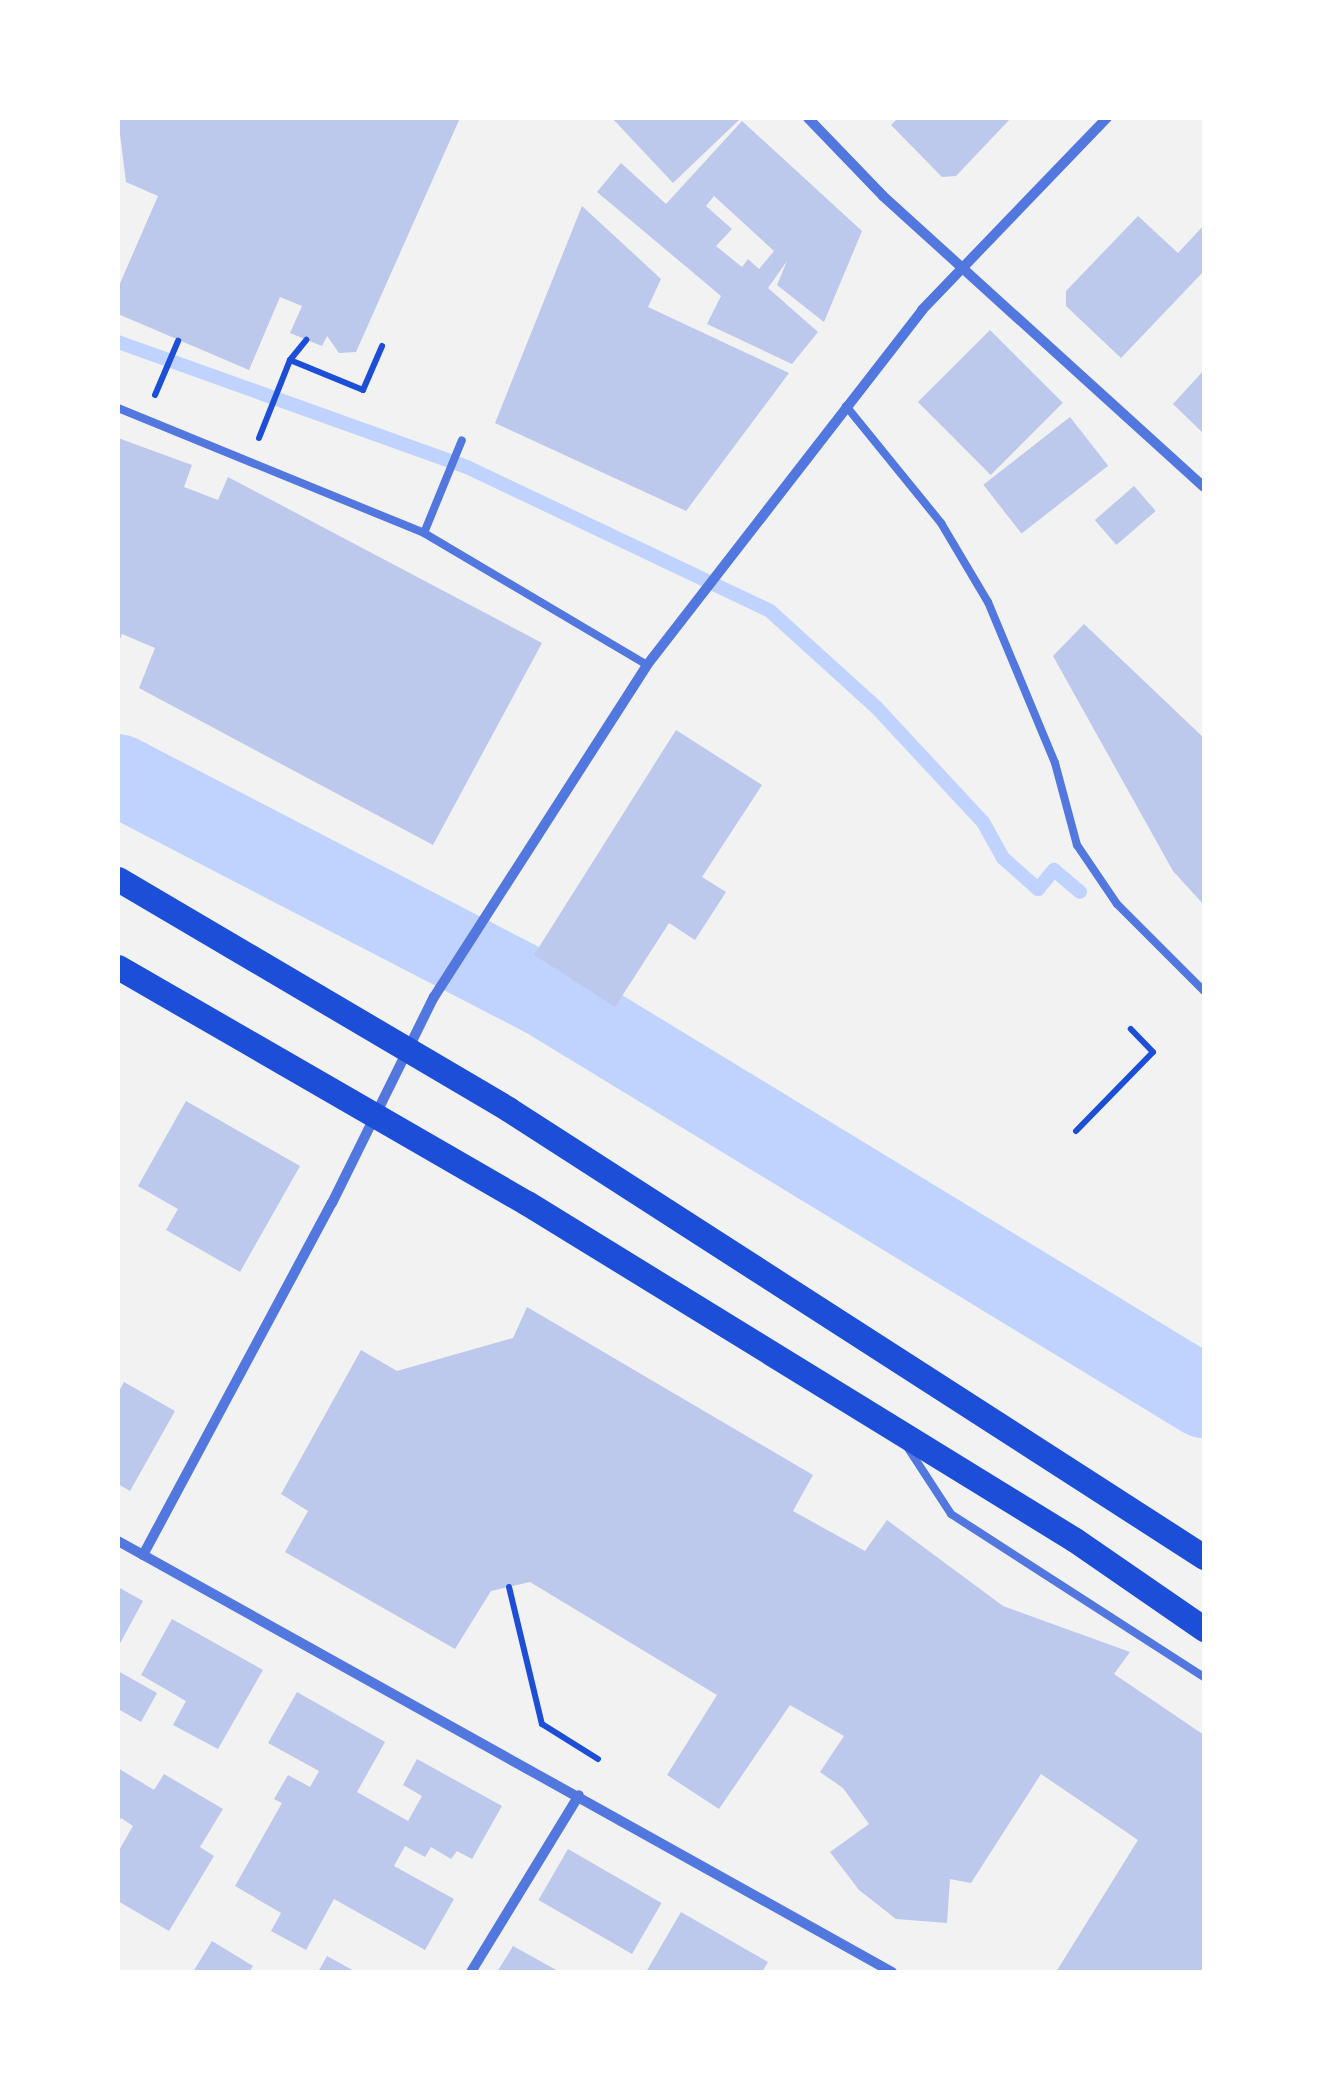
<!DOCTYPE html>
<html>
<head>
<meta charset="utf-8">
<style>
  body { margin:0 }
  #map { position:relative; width:1322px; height:2090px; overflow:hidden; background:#f2f2f2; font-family:Jost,sans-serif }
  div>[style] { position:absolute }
  .stream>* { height:14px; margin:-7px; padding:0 7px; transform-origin:7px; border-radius:7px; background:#bfd3fe }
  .river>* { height:82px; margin:-41px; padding:0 41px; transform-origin:41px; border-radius:41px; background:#bfd3fe }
  .building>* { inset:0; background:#bdc9ec; transform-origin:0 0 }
  .path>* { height:6px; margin:-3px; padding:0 3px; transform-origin:3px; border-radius:3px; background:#1d4ed8 }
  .service>* { height:8px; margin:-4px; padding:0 4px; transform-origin:4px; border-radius:4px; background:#5277de }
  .minor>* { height:10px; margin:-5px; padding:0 5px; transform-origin:5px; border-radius:5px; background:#5277de }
  .primary>* { height:25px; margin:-12.5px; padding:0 12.5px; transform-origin:12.5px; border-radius:12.5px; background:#1d4ed8 }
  span { translate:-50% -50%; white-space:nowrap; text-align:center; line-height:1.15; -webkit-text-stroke:9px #fff; paint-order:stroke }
  .frame { position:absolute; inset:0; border:120px solid #fff; pointer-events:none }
</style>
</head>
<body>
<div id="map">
  <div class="stream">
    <div style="left:118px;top:342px;width:371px;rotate:19.7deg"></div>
    <div style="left:467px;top:467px;width:335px;rotate:25.4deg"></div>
    <div style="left:770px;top:611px;width:143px;rotate:42.2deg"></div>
    <div style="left:876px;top:707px;width:157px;rotate:47.1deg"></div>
    <div style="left:983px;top:822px;width:41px;rotate:60.9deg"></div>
    <div style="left:1003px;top:858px;width:47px;rotate:41.5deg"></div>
    <div style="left:1038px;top:889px;width:25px;rotate:-50deg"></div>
    <div style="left:1054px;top:870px;width:34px;rotate:40deg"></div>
  </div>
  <div class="river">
    <div style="left:118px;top:775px;width:479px;rotate:27.4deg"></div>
    <div style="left:543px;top:995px;width:774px;rotate:31.31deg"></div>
  </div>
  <div class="building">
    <div style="clip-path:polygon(118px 118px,460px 118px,356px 352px,339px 353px,327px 336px,322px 346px,290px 333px,302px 306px,280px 297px,249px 370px,118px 314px,118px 288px,158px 196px,126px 182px)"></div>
    <div style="clip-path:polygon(612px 118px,741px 118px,673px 183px)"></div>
    <div style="clip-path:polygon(898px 118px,1011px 118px,956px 176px,942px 177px,891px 125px)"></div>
    <div style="clip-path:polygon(evenodd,742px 121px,862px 231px,824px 322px,777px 285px,787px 261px,768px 288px,818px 332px,792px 364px,707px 324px,721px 296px,597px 192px,621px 163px,666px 204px,742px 121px,714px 196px,774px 251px,759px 269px,748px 259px,742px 267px,716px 246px,732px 229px,706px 206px,714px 196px)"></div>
    <div style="clip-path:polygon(582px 206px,661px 279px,648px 307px,789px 373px,686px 511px,495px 423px)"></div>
    <div style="clip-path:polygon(1138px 216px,1178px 253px,1204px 225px,1204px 271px,1121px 358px,1066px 306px,1066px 291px)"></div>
    <div style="left:990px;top:330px;width:103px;height:102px;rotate:45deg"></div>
    <div style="clip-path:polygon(1204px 370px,1204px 434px,1173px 404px)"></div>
    <div style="left:1070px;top:417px;width:62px;height:110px;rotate:52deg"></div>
    <div style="clip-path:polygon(118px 438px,192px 465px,184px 487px,218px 500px,228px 477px,542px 643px,433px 845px,139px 688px,155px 648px,122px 634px,118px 644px)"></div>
    <div style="left:1134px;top:486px;width:33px;height:52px;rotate:49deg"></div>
    <div style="clip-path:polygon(1084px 624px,1204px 738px,1204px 905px,1173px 871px,1053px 656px)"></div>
    <div style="clip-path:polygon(676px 730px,762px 785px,702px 877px,726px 892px,695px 940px,669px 923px,615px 1007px,534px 955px)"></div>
    <div style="clip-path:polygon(186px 1101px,300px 1166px,240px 1272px,166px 1230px,178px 1209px,138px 1186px)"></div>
    <div style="clip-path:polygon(527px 1307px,813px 1475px,793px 1511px,865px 1551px,887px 1520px,1003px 1606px,1130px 1652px,1114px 1674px,1204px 1735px,1204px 1972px,1056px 1972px,1138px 1840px,1041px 1774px,971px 1883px,950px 1879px,947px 1923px,896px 1919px,859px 1890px,830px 1852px,869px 1824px,843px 1788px,820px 1772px,844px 1736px,790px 1705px,719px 1809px,667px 1775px,717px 1695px,530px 1582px,491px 1591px,455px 1649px,285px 1552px,308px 1511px,281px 1494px,361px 1350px,397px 1371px,513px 1338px)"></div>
    <div style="clip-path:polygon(124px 1382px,175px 1411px,130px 1491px,118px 1484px,118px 1393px)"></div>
    <div style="clip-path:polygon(118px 1587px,143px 1601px,118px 1647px)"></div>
    <div style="clip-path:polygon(172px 1619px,263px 1670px,218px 1749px,173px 1725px,186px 1701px,141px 1675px)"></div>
    <div style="clip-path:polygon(118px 1671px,157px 1693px,141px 1722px,118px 1709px)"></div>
    <div style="clip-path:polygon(297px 1692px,385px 1742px,357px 1792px,408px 1821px,422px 1796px,403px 1785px,417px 1759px,502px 1806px,472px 1859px,457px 1851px,451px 1859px,431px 1847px,425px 1857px,405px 1846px,394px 1866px,454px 1899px,425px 1950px,334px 1899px,306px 1950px,271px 1931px,281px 1913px,235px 1886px,282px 1803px,274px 1799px,288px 1775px,310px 1787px,319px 1771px,268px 1743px)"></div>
    <div style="clip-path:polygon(118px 1768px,154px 1790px,164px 1774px,223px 1809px,200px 1847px,214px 1856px,169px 1931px,118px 1901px,118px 1852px,133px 1826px,121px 1818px,118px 1823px)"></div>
    <div style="left:568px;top:1849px;width:108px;height:59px;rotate:30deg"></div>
    <div style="clip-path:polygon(681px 1912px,768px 1962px,762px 1972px,646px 1972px)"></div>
    <div style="clip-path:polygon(212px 1941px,253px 1966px,249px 1972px,193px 1972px)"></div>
    <div style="clip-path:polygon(513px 1946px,560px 1972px,497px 1972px)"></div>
    <div style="clip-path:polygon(327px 1956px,356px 1972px,318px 1972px)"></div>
  </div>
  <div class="path">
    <div style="left:290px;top:360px;width:79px;rotate:22.3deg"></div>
    <div style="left:363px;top:390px;width:48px;rotate:-66.6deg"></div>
    <div style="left:155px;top:395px;width:59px;rotate:-66.9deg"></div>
    <div style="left:259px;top:438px;width:84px;rotate:-68.3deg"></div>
    <div style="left:290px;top:360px;width:26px;rotate:-51deg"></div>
    <div style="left:1076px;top:1131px;width:110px;rotate:-45.7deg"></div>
    <div style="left:1153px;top:1052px;width:32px;rotate:-134deg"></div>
    <div style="left:509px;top:1587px;width:141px;rotate:76.5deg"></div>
    <div style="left:542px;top:1724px;width:66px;rotate:32deg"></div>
  </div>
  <div class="service">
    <div style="left:846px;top:406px;width:151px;rotate:50.9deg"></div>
    <div style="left:941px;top:523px;width:92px;rotate:59.3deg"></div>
    <div style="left:988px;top:602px;width:174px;rotate:67.4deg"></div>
    <div style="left:1055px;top:763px;width:85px;rotate:75deg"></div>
    <div style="left:1077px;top:845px;width:71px;rotate:55.9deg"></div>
    <div style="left:1117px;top:904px;width:123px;rotate:45deg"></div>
    <div style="left:118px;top:408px;width:331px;rotate:22.2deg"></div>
    <div style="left:424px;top:533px;width:259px;rotate:30.6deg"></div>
    <div style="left:424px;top:533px;width:100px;rotate:-67.8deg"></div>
    <div style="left:908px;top:1448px;width:79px;rotate:56.9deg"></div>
    <div style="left:951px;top:1514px;width:301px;rotate:32.8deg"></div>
  </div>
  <div class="minor">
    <div style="left:808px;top:118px;width:108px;rotate:46.1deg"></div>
    <div style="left:883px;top:196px;width:433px;rotate:42.2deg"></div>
    <div style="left:118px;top:1541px;width:886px;rotate:29.11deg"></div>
    <div style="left:143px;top:1555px;width:400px;rotate:-61.8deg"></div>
    <div style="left:332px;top:1203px;width:230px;rotate:-63.7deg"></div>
    <div style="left:434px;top:997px;width:394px;rotate:-57.3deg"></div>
    <div style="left:647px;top:665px;width:449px;rotate:-52.2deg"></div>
    <div style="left:922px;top:310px;width:267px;rotate:-46.1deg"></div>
    <div style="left:471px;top:1972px;width:207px;rotate:-58.6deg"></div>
  </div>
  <div class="primary">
    <div style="left:118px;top:879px;width:453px;rotate:30.5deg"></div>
    <div style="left:508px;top:1109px;width:828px;rotate:32.77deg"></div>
    <div style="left:118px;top:967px;width:472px;rotate:30deg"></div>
    <div style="left:527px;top:1203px;width:643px;rotate:31.59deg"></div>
    <div style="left:1075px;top:1540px;width:157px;rotate:34.6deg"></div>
  </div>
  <div class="frame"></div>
</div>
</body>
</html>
